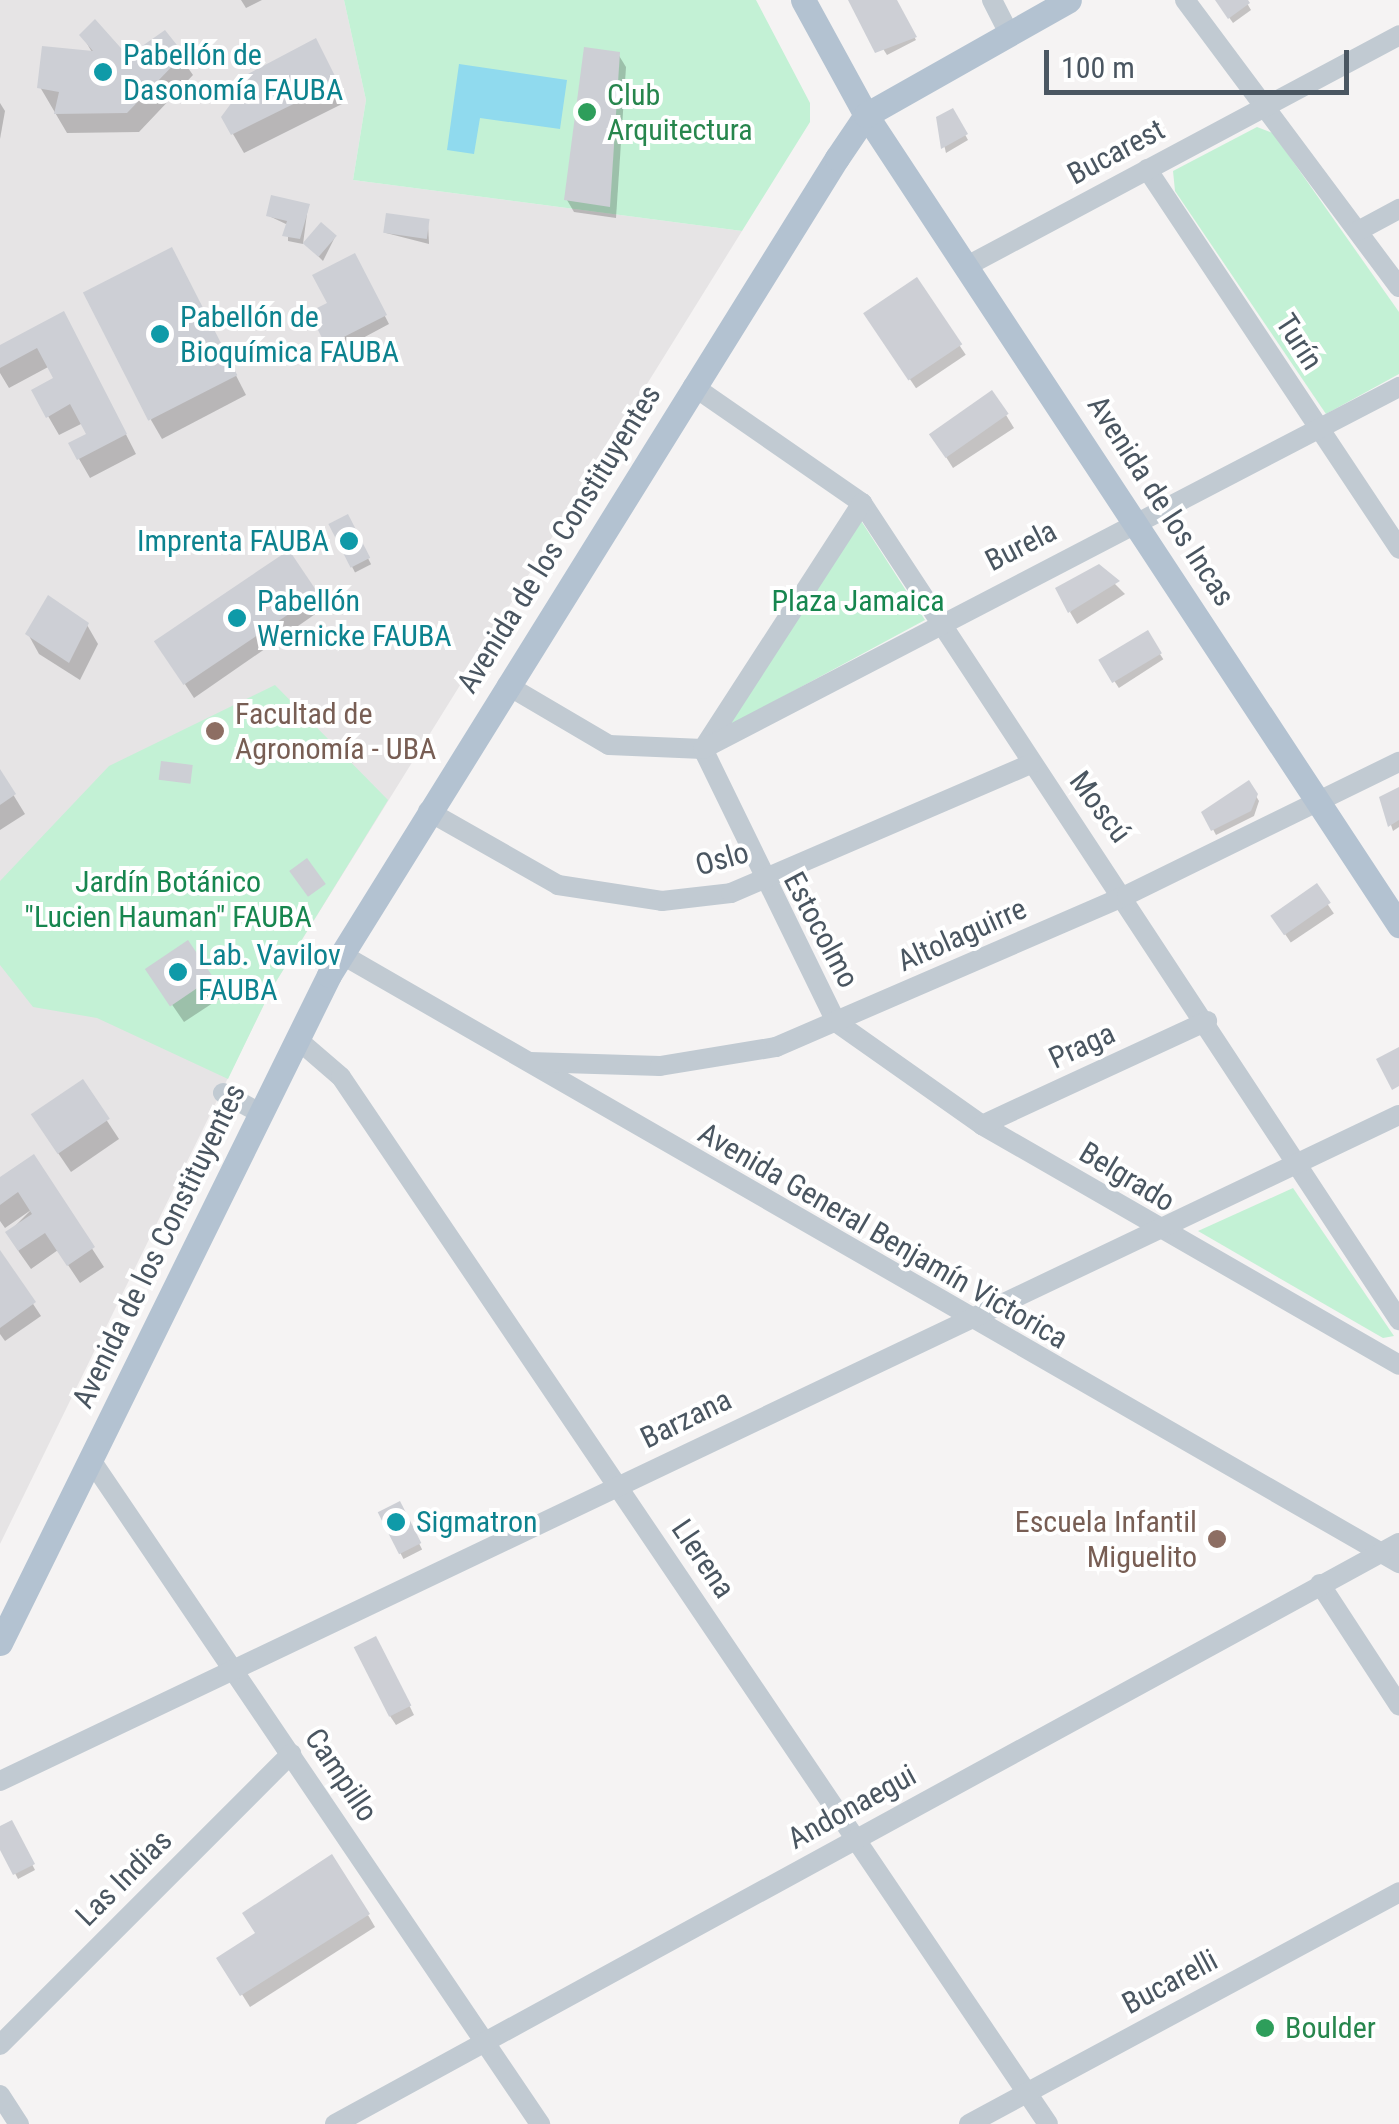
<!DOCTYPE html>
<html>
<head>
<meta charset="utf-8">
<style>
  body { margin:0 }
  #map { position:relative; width:1399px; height:2124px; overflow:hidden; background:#f5f3f3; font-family:"Roboto Condensed",sans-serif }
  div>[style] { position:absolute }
  .education>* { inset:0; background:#e6e4e5 }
  .green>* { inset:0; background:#c3f1d5 }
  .water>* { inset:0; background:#90daee }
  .shadow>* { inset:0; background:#0003; transform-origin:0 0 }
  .building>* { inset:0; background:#cdcfd5; transform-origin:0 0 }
  .minor>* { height:20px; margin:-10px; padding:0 10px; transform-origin:10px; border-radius:10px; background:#c1cad2 }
  .major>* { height:25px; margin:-12.5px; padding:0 12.5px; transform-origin:12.5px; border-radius:12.5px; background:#b3c2d1 }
  .dots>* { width:28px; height:28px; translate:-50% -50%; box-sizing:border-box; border:5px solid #fff; border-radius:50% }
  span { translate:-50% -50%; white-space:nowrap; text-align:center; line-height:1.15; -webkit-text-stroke:8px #fff; paint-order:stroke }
  .culture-label { font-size:30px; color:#0d838f }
  .left { translate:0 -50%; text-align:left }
  .right { translate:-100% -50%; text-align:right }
  .leisure-label { font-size:30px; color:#27864d }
  .street-label { font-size:30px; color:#4a5661 }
  .park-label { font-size:30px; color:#17864f }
  .education-label { font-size:30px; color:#785e54 }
  .scale { position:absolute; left:1044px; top:50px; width:305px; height:45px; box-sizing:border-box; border:5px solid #4a5661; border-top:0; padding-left:12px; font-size:30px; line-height:35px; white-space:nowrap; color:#4a5661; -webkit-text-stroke:8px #fff; paint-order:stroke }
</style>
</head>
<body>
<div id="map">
  <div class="education">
    <div style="clip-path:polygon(0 0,344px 0,366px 100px,353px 180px,742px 231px,272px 988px,0 1544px)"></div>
  </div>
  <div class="green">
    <div style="clip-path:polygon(344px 0,756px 0,810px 103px,810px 122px,742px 231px,353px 180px,366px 100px)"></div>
    <div style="clip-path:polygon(1257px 127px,1273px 133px,1399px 312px,1399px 374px,1326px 414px,1175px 191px,1173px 171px)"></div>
    <div style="clip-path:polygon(858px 516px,925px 620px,721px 730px)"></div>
    <div style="clip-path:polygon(275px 685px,388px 800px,272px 988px,228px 1079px,97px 1018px,33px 1007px,0 965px,0 881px,109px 766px)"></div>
    <div style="clip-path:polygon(1293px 1188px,1394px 1336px,1383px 1338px,1198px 1231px)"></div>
  </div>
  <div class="water">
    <div style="clip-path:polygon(459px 64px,567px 80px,560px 129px,480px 118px,474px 154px,447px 150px)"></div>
  </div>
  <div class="shadow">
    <div style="clip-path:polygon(241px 0,262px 0,246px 8px)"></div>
    <div style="clip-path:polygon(852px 0,894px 0,916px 40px,887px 55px)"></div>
    <div style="clip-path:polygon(1217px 0,1245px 0,1251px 10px,1233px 23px)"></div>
    <div style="clip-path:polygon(164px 34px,193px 75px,139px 132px,67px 133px,40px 87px,93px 54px,82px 35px,128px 59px)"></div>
    <div style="clip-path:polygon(618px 54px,626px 67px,616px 218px,574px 212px,567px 200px)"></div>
    <div style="clip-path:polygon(326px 60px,346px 102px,244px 153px,233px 134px,240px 95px)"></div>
    <div style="clip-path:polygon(0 103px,5px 111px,0 139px)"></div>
    <div style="clip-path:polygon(952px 111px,968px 140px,946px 153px,938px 119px)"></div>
    <div style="clip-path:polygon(308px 206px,303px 244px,288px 241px,288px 225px,269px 216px)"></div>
    <div style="clip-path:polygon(428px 222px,429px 244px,386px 233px)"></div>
    <div style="clip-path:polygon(335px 237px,323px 261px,306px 244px)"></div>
    <div style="clip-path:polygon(354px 256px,389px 324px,333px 354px,312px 314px,330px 304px)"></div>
    <div style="clip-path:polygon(182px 270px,246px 395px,162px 439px,151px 420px)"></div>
    <div style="left:916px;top:281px;width:89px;height:60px;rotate:56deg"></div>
    <div style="clip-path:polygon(74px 333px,136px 454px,90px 478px,71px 445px,89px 435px,83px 423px,59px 435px,48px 416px,56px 379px,50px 366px,9px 388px,0 373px,0 348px)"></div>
    <div style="clip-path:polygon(1006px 415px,1014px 428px,953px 468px,939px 446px)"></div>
    <div style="left:347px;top:517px;width:53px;height:18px;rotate:63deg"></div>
    <div style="clip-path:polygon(288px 553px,324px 608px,194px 698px,166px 655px)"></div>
    <div style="clip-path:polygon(1098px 567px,1125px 594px,1077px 624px,1070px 612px)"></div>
    <div style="clip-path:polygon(87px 625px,98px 644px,80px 680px,39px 654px,28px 634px)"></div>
    <div style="left:1147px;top:634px;width:30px;height:53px;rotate:57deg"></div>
    <div style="clip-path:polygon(0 773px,25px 814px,0 830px)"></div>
    <div style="clip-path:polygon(1248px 783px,1259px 801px,1254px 816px,1216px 835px,1204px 812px)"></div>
    <div style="clip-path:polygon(1399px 792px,1399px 827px,1393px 831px,1382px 798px)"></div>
    <div style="left:1316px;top:887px;width:32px;height:52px;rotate:56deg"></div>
    <div style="clip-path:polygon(147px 968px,211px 978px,222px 997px,184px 1022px)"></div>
    <div style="clip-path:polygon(82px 1083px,119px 1139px,71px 1172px,45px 1134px)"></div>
    <div style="clip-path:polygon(33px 1158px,104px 1267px,80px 1283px,58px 1250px,31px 1269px,19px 1252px,8px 1233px,31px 1210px,5px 1228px,0 1221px,0 1180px)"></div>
    <div style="clip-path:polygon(0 1254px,41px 1316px,5px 1341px,0 1334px)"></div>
    <div style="left:399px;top:1504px;width:51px;height:21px;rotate:63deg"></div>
    <div style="clip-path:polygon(381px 1648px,414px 1715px,396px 1725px,390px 1716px)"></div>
    <div style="clip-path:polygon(11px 1823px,35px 1870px,18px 1879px,0 1844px,0 1829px)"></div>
    <div style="clip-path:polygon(368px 1915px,375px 1927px,250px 2007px,219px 1958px)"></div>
  </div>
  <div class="building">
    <div style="clip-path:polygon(848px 0,897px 0,917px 37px,875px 53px)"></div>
    <div style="clip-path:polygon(1215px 0,1248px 0,1250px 3px,1228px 19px)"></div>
    <div style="clip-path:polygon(95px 19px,128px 56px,165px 30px,184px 54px,127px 113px,54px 114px,59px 92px,37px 88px,42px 46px,93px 51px,79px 35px)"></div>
    <div style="clip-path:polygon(316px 38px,338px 82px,231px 135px,221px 117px,238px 94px,231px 83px)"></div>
    <div style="clip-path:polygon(584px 47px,620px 52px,610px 207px,564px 200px)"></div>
    <div style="clip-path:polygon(953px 108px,968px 134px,941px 149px,936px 117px)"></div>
    <div style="clip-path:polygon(271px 195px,310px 204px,300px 239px,282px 236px,287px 221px,266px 216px)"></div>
    <div style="left:386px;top:213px;width:44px;height:20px;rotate:8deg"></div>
    <div style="left:321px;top:222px;width:21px;height:28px;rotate:41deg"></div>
    <div style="left:172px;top:247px;width:144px;height:100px;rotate:63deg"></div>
    <div style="clip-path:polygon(355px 253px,387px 315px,326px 346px,309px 312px,327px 303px,312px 275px)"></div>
    <div style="left:917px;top:277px;width:81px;height:65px;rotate:56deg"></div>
    <div style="clip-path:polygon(64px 311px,127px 434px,77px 460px,68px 443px,86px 434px,70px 404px,46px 418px,31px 390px,53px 378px,37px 348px,0 368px,0 345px)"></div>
    <div style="left:992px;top:390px;width:29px;height:77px;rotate:55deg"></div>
    <div style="left:348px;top:514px;width:49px;height:22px;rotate:63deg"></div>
    <div style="left:289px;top:550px;width:53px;height:163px;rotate:56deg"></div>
    <div style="clip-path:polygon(1099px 564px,1120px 581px,1068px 613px,1055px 588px)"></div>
    <div style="clip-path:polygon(48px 595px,89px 623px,69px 663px,25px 634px)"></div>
    <div style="left:1148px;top:630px;width:27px;height:58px;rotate:59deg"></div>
    <div style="left:161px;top:761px;width:32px;height:19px;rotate:7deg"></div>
    <div style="clip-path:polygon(0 769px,16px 794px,0 805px)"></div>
    <div style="clip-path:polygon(1249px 780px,1258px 794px,1251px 811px,1211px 831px,1201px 812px)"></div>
    <div style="clip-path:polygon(1399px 787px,1399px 820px,1388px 827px,1379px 797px)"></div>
    <div style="left:307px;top:858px;width:32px;height:22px;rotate:54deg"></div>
    <div style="left:1317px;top:883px;width:24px;height:57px;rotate:55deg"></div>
    <div style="left:188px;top:940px;width:45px;height:52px;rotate:56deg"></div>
    <div style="clip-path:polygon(1399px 1047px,1399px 1086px,1392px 1090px,1376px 1059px)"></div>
    <div style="left:83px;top:1079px;width:48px;height:63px;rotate:56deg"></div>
    <div style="clip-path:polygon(34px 1154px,95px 1247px,67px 1266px,45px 1233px,18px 1251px,5px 1232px,32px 1214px,18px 1192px,0 1205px,0 1177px)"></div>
    <div style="clip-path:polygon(0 1250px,36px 1302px,0 1328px)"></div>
    <div style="left:400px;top:1501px;width:47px;height:25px;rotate:63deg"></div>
    <div style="left:376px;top:1636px;width:78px;height:25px;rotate:63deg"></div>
    <div style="clip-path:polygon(12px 1820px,35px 1864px,13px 1875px,0 1850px,0 1826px)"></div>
    <div style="clip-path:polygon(332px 1854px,370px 1914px,240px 1996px,216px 1958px,255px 1933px,242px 1913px)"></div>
  </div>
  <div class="minor">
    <div style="left:992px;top:0;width:37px;rotate:63deg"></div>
    <div style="left:1185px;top:0;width:358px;rotate:53.3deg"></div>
    <div style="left:1147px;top:169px;width:456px;rotate:56.4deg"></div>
    <div style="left:1358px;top:231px;width:47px;rotate:-28.2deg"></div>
    <div style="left:967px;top:266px;width:490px;rotate:-28.1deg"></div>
    <div style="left:693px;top:386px;width:206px;rotate:34.7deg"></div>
    <div style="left:862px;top:503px;width:978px;rotate:56.68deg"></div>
    <div style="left:862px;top:503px;width:293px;rotate:122.9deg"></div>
    <div style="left:703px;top:749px;width:304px;rotate:64deg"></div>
    <div style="left:836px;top:1022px;width:179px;rotate:35.2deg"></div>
    <div style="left:982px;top:1125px;width:481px;rotate:29.9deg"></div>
    <div style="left:507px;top:685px;width:118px;rotate:30.5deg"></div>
    <div style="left:609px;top:745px;width:94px;rotate:2.4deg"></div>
    <div style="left:703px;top:749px;width:785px;rotate:-27.48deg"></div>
    <div style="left:428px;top:811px;width:150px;rotate:29.6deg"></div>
    <div style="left:558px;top:885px;width:105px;rotate:8.7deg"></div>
    <div style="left:662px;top:901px;width:69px;rotate:-6.6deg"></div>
    <div style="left:731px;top:893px;width:327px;rotate:-23.3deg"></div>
    <div style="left:341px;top:954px;width:1221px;rotate:29.93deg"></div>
    <div style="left:297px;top:1039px;width:58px;rotate:40.8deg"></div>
    <div style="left:341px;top:1077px;width:1263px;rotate:55.97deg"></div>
    <div style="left:530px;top:1062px;width:130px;rotate:1.8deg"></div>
    <div style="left:660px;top:1066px;width:118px;rotate:-9.3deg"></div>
    <div style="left:776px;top:1047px;width:382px;rotate:-23.4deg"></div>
    <div style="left:1127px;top:895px;width:303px;rotate:-26.1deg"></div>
    <div style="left:223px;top:1093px;width:42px;rotate:28.4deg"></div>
    <div style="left:982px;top:1125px;width:248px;rotate:-24.8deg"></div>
    <div style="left:91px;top:1460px;width:802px;rotate:55.93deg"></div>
    <div style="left:1320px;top:1584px;width:145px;rotate:56.9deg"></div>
    <div style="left:0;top:1781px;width:1549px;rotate:-25.46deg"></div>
    <div style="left:0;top:2045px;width:412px;rotate:-45deg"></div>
    <div style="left:0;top:2095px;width:35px;rotate:57deg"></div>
    <div style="left:335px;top:2124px;width:1212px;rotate:-28.64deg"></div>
    <div style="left:969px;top:2124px;width:489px;rotate:-28.3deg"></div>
  </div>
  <div class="major">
    <div style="left:803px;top:0;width:131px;rotate:61.3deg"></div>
    <div style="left:866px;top:115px;width:970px;rotate:56.65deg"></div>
    <div style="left:0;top:1643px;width:745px;rotate:-63.78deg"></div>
    <div style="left:329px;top:975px;width:962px;rotate:-58.13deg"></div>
    <div style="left:837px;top:158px;width:52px;rotate:-56deg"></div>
    <div style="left:866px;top:115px;width:233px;rotate:-29.5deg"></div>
  </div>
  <div class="dots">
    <div style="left:103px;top:72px;background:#0f9aa8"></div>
    <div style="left:587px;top:112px;background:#2e9e5b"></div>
    <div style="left:160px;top:334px;background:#0f9aa8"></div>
    <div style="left:349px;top:541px;background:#0f9aa8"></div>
    <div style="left:237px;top:618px;background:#0f9aa8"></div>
    <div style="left:215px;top:731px;background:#8d6e63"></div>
    <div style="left:178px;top:972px;background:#0f9aa8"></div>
    <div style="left:396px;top:1522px;background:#0f9aa8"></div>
    <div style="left:1217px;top:1539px;background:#8d6e63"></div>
    <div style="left:1265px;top:2028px;background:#2e9e5b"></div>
  </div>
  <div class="culture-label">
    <span class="left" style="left:123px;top:72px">Pabellón de<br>Dasonomía FAUBA</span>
    <span class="left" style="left:180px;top:334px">Pabellón de<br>Bioquímica FAUBA</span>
    <span class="right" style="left:329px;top:541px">Imprenta FAUBA</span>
    <span class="left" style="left:257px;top:618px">Pabellón<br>Wernicke FAUBA</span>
    <span class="left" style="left:198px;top:972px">Lab. Vavilov<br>FAUBA</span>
    <span class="left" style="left:416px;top:1522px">Sigmatron</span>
  </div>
  <div class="leisure-label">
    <span class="left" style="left:607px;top:112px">Club<br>Arquitectura</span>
    <span class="left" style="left:1285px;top:2028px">Boulder</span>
  </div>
  <div class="street-label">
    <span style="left:1116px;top:152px;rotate:-28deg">Bucarest</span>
    <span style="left:1299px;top:342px;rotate:57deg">Turín</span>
    <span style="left:1161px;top:501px;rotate:57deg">Avenida de los Incas</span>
    <span style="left:559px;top:539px;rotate:-58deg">Avenida de los Constituyentes</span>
    <span style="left:1021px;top:546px;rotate:-27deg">Burela</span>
    <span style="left:1100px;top:807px;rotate:53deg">Moscú</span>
    <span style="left:722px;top:859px;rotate:-16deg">Oslo</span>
    <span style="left:821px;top:930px;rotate:62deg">Estocolmo</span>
    <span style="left:962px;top:935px;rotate:-24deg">Altolaguirre</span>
    <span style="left:1082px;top:1046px;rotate:-25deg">Praga</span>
    <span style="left:1127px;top:1177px;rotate:31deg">Belgrado</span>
    <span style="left:883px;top:1236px;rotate:30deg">Avenida General Benjamín Victorica</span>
    <span style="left:159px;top:1246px;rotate:-64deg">Avenida de los Constituyentes</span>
    <span style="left:686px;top:1419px;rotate:-26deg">Barzana</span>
    <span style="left:703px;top:1559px;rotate:56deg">Llerena</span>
    <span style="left:341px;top:1775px;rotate:56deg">Campillo</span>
    <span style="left:852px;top:1807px;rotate:-29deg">Andonaegui</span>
    <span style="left:124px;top:1878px;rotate:-45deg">Las Indias</span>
    <span style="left:1170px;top:1982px;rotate:-28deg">Bucarelli</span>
  </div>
  <div class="park-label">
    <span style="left:858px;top:601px">Plaza Jamaica</span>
    <span style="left:168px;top:899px">Jardín Botánico<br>"Lucien Hauman" FAUBA</span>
  </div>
  <div class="education-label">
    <span class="left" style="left:235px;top:731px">Facultad de<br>Agronomía - UBA</span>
    <span class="right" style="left:1197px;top:1539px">Escuela Infantil<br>Miguelito</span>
  </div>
  <div class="scale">100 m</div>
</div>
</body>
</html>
